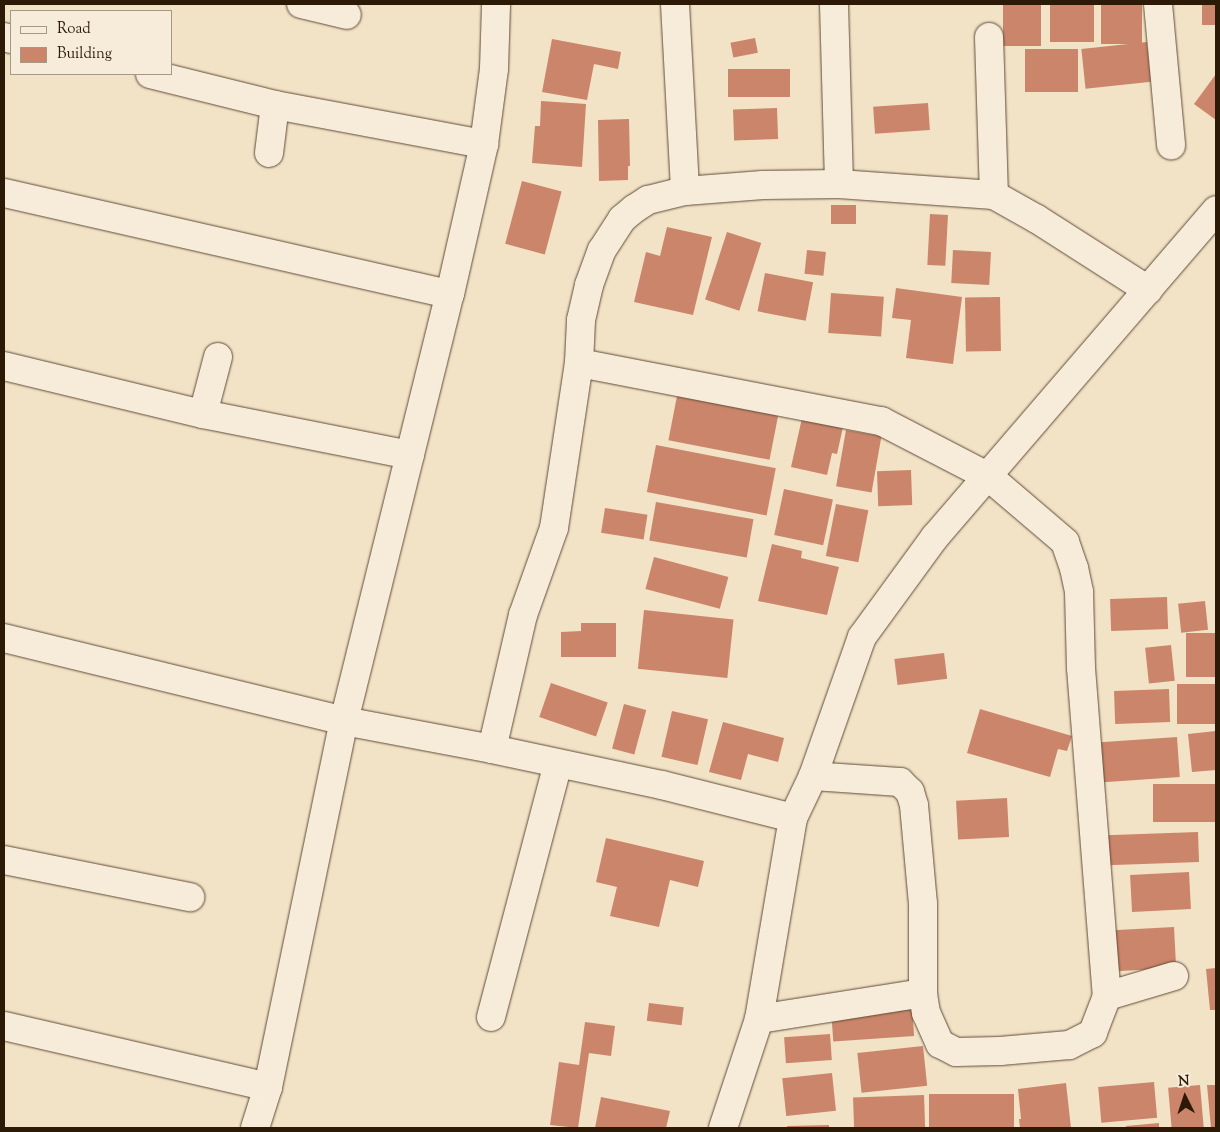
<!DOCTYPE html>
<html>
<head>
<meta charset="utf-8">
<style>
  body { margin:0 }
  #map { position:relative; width:1220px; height:1132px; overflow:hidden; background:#f2e2c6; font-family:"Sorts Mill Goudy",serif }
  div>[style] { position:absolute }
  .building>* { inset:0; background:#cb856a; transform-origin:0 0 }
  .roads { filter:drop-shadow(0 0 1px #5e4c37) drop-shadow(0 0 1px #5e4c37) }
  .minor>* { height:28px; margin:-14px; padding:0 14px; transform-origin:14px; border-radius:14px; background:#f7ecda }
  .tertiary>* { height:28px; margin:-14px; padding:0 14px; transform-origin:14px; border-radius:14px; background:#f7ecda }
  span { translate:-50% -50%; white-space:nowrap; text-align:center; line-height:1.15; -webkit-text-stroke:4px #f7ecda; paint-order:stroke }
  .frame { position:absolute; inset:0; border:5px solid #2c1a07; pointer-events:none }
  .legend { position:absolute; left:10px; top:10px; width:162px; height:65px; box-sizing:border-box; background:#f7ecda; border:1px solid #a69886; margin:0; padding:6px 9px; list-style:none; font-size:15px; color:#2c1a07 }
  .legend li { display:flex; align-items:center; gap:10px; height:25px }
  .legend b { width:25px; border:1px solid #a69886 }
  .north { position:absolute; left:1160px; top:1072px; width:50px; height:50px; -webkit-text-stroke:4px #f7ecda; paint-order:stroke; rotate:356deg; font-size:14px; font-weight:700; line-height:20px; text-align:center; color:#2c1a07 }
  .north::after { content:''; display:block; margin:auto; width:18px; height:22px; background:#2c1a07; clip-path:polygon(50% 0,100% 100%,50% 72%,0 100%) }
</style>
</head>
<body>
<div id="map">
  <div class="building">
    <div style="left:1003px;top:4px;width:38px;height:42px"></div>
    <div style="left:1050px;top:4px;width:44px;height:38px"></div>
    <div style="left:1101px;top:4px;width:41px;height:40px"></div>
    <div style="left:1202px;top:4px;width:14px;height:21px"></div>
    <div style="left:755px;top:38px;width:15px;height:25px;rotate:79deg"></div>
    <div style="clip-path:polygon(552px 39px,621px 52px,618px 69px,594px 64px,587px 100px,542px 92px)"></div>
    <div style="left:1147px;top:42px;width:40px;height:66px;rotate:84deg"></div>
    <div style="left:1078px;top:49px;width:43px;height:53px;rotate:90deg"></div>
    <div style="left:790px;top:69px;width:28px;height:62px;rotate:90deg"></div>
    <div style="clip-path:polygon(1216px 74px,1216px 120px,1194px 104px)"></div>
    <div style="clip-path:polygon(541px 101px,586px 104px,582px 167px,532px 163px,535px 126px,540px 126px)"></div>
    <div style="left:928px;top:103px;width:27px;height:55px;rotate:86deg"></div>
    <div style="left:777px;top:108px;width:31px;height:44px;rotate:88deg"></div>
    <div style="clip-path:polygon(629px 119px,630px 166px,628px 166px,628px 180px,599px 181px,598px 120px)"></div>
    <div style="left:522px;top:181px;width:41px;height:65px;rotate:15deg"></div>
    <div style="left:831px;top:205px;width:25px;height:19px"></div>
    <div style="left:930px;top:214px;width:18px;height:51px;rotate:3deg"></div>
    <div style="clip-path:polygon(667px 227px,712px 237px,693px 315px,634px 302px,646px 252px,660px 256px)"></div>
    <div style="left:727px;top:232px;width:36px;height:71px;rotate:18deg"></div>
    <div style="left:807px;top:250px;width:19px;height:24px;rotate:6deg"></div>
    <div style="left:953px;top:250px;width:38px;height:33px;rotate:3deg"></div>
    <div style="left:765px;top:273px;width:49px;height:39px;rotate:11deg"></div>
    <div style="clip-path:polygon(896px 288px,962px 297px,953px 364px,906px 358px,911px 320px,892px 318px)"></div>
    <div style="left:831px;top:293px;width:53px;height:40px;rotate:4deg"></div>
    <div style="left:1000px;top:297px;width:54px;height:35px;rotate:89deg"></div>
    <div style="left:677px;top:396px;width:103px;height:45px;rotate:11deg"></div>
    <div style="clip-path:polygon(802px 418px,843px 427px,837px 454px,832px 453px,827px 475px,791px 467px)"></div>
    <div style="left:846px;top:430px;width:36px;height:57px;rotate:10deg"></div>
    <div style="left:656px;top:445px;width:122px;height:48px;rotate:11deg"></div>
    <div style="left:911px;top:470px;width:35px;height:34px;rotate:88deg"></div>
    <div style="left:784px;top:489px;width:50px;height:47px;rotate:12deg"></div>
    <div style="left:656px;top:502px;width:99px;height:39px;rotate:10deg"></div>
    <div style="left:836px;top:504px;width:33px;height:53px;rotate:11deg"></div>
    <div style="left:605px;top:508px;width:43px;height:25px;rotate:9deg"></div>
    <div style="clip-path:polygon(772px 544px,802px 551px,801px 558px,839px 567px,827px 615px,758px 601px)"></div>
    <div style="left:654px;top:557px;width:77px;height:33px;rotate:15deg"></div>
    <div style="left:1167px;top:597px;width:32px;height:57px;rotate:88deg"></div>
    <div style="left:1205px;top:601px;width:29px;height:27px;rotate:84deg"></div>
    <div style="left:644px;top:610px;width:90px;height:59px;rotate:6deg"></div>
    <div style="clip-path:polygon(581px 623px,616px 623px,616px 657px,561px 657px,561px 632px,581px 631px)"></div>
    <div style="left:1216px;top:633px;width:44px;height:30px;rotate:90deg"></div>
    <div style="left:1171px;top:645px;width:36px;height:26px;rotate:84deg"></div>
    <div style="left:944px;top:653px;width:26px;height:50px;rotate:83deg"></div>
    <div style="left:551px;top:683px;width:60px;height:36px;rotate:19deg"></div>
    <div style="left:1216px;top:684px;width:40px;height:39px;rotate:90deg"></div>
    <div style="left:1169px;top:689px;width:33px;height:55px;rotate:88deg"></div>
    <div style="left:624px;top:704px;width:23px;height:46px;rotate:15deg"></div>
    <div style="clip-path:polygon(980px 709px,1072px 736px,1067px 751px,1058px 749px,1050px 777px,967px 753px)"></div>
    <div style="left:672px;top:711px;width:37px;height:47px;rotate:13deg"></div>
    <div style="clip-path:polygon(723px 722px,784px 738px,778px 762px,748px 754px,741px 780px,709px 772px)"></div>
    <div style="clip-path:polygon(1216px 731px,1216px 770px,1192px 772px,1188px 734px)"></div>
    <div style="left:1177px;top:737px;width:40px;height:84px;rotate:86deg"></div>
    <div style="left:1216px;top:784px;width:38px;height:63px;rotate:90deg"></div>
    <div style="left:1007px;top:798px;width:39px;height:51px;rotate:87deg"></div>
    <div style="left:1198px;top:832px;width:30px;height:92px;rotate:88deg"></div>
    <div style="clip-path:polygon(606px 838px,704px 861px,698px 887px,670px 880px,659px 927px,610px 916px,617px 887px,596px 882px)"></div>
    <div style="left:1189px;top:872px;width:37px;height:59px;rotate:87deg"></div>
    <div style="left:1174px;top:927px;width:41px;height:61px;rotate:87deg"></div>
    <div style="clip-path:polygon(1216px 968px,1216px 1010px,1210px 1010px,1206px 969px)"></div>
    <div style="left:649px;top:1003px;width:35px;height:18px;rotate:7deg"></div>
    <div style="left:912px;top:1006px;width:30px;height:81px;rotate:86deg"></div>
    <div style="clip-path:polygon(585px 1022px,615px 1026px,611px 1056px,589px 1053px,578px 1128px,550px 1125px,559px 1062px,579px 1065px)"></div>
    <div style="left:830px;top:1034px;width:26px;height:46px;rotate:86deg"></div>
    <div style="left:923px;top:1046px;width:40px;height:66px;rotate:84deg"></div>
    <div style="left:832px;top:1073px;width:38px;height:50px;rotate:84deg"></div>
    <div style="left:1154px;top:1082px;width:36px;height:56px;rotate:85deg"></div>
    <div style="clip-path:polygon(1066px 1083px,1071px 1128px,1020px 1128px,1019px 1119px,1021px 1119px,1018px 1089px)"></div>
    <div style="left:1200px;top:1085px;width:43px;height:32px;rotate:85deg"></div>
    <div style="clip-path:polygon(1207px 1085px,1216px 1085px,1216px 1128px,1211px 1128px)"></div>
    <div style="left:1014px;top:1094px;width:34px;height:85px;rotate:90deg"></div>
    <div style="left:924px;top:1095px;width:33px;height:71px;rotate:88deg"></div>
    <div style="clip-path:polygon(601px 1097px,670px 1111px,666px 1128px,595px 1128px)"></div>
    <div style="clip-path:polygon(1159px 1123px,1159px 1128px,1126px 1128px,1126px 1126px)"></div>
    <div style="clip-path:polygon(829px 1125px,829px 1128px,787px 1128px,787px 1126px)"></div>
  </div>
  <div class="roads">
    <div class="minor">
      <div style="left:301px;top:4px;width:47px;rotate:13.4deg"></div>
      <div style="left:675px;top:4px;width:187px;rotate:86.9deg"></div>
      <div style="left:834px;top:4px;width:180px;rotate:88.4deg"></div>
      <div style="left:1158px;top:4px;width:142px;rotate:84.7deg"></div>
      <div style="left:4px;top:37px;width:7px;rotate:16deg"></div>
      <div style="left:989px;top:37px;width:158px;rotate:88.2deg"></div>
      <div style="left:150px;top:74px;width:129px;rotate:13.9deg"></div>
      <div style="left:275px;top:105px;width:213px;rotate:10.6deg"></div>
      <div style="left:269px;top:153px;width:48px;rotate:-82.9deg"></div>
      <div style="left:4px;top:193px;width:457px;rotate:12.8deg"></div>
      <div style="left:579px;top:363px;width:308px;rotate:10.9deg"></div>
      <div style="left:881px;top:421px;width:122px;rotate:27.4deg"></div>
      <div style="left:989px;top:477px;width:100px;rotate:40.5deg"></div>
      <div style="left:1065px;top:542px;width:28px;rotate:71deg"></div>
      <div style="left:1074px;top:568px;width:25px;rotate:78deg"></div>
      <div style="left:1079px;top:592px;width:76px;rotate:88.5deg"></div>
      <div style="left:1081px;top:668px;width:329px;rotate:85.5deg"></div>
      <div style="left:1107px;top:996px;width:40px;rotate:111deg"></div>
      <div style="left:1093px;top:1033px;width:27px;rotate:153deg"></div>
      <div style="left:1069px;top:1045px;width:69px;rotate:175deg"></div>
      <div style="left:1000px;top:1051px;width:44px;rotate:178.7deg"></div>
      <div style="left:956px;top:1052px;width:18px;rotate:-153deg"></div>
      <div style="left:940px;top:1044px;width:34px;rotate:-114deg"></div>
      <div style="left:926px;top:1013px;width:20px;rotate:-99deg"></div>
      <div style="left:923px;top:993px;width:89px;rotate:-90deg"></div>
      <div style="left:923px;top:904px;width:99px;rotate:-95.2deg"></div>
      <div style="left:914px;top:805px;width:14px;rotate:-107deg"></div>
      <div style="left:910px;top:792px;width:14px;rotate:-135deg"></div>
      <div style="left:900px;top:782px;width:87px;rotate:-176.1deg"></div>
      <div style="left:4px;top:366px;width:205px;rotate:13.6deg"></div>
      <div style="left:203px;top:414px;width:211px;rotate:11.2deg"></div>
      <div style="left:203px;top:414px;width:59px;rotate:-75.3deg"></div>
      <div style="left:4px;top:638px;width:350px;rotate:13.7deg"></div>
      <div style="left:344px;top:721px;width:151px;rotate:10.7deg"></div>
      <div style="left:492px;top:749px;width:174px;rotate:12deg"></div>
      <div style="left:662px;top:785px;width:135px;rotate:14.1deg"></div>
      <div style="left:492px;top:749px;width:138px;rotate:-77deg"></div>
      <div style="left:523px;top:615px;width:92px;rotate:-70.4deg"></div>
      <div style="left:554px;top:528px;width:167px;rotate:-81.4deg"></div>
      <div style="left:579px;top:363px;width:43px;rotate:-87.3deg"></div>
      <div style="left:581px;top:320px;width:36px;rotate:-77deg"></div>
      <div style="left:589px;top:285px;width:37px;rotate:-70deg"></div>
      <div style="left:602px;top:250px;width:37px;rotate:-57deg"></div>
      <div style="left:622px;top:219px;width:16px;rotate:-40deg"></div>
      <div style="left:634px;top:209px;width:17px;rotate:-33deg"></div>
      <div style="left:648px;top:200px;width:38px;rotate:-14deg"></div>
      <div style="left:685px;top:191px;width:78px;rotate:-4.4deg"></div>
      <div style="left:763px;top:185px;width:76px;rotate:-0.8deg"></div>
      <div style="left:839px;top:184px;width:155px;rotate:4.1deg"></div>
      <div style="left:994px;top:195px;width:49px;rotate:29.2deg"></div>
      <div style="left:1037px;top:219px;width:132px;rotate:32.6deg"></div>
      <div style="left:4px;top:860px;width:190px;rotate:11.3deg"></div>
      <div style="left:1107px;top:996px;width:70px;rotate:-16.6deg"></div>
      <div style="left:491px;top:1017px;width:262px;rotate:-75.2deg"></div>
      <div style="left:759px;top:1019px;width:166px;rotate:-9deg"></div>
      <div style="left:4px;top:1026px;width:271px;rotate:13deg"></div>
      <div style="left:255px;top:1128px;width:43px;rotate:-72.4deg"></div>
      <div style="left:268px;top:1087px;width:374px;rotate:-78.3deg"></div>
      <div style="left:344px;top:721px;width:440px;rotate:-76.1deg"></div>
      <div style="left:450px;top:294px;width:154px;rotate:-77.2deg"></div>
      <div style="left:484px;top:144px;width:76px;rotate:-82.4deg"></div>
      <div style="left:494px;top:69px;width:65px;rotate:-88.2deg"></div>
    </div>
    <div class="tertiary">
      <div style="left:723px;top:1128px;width:115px;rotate:-71.7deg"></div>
      <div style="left:759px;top:1019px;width:204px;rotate:-80.4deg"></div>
      <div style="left:793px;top:818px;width:47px;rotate:-64.5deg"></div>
      <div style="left:813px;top:776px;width:147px;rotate:-70.6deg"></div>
      <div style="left:862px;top:637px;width:124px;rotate:-53.9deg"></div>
      <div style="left:935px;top:537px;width:431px;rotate:-49.3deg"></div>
    </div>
  </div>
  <div class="frame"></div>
  <ul class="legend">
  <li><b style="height:6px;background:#f7ecda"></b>Road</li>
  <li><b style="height:14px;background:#cb856a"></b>Building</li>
  </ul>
  <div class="north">N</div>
</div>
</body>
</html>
